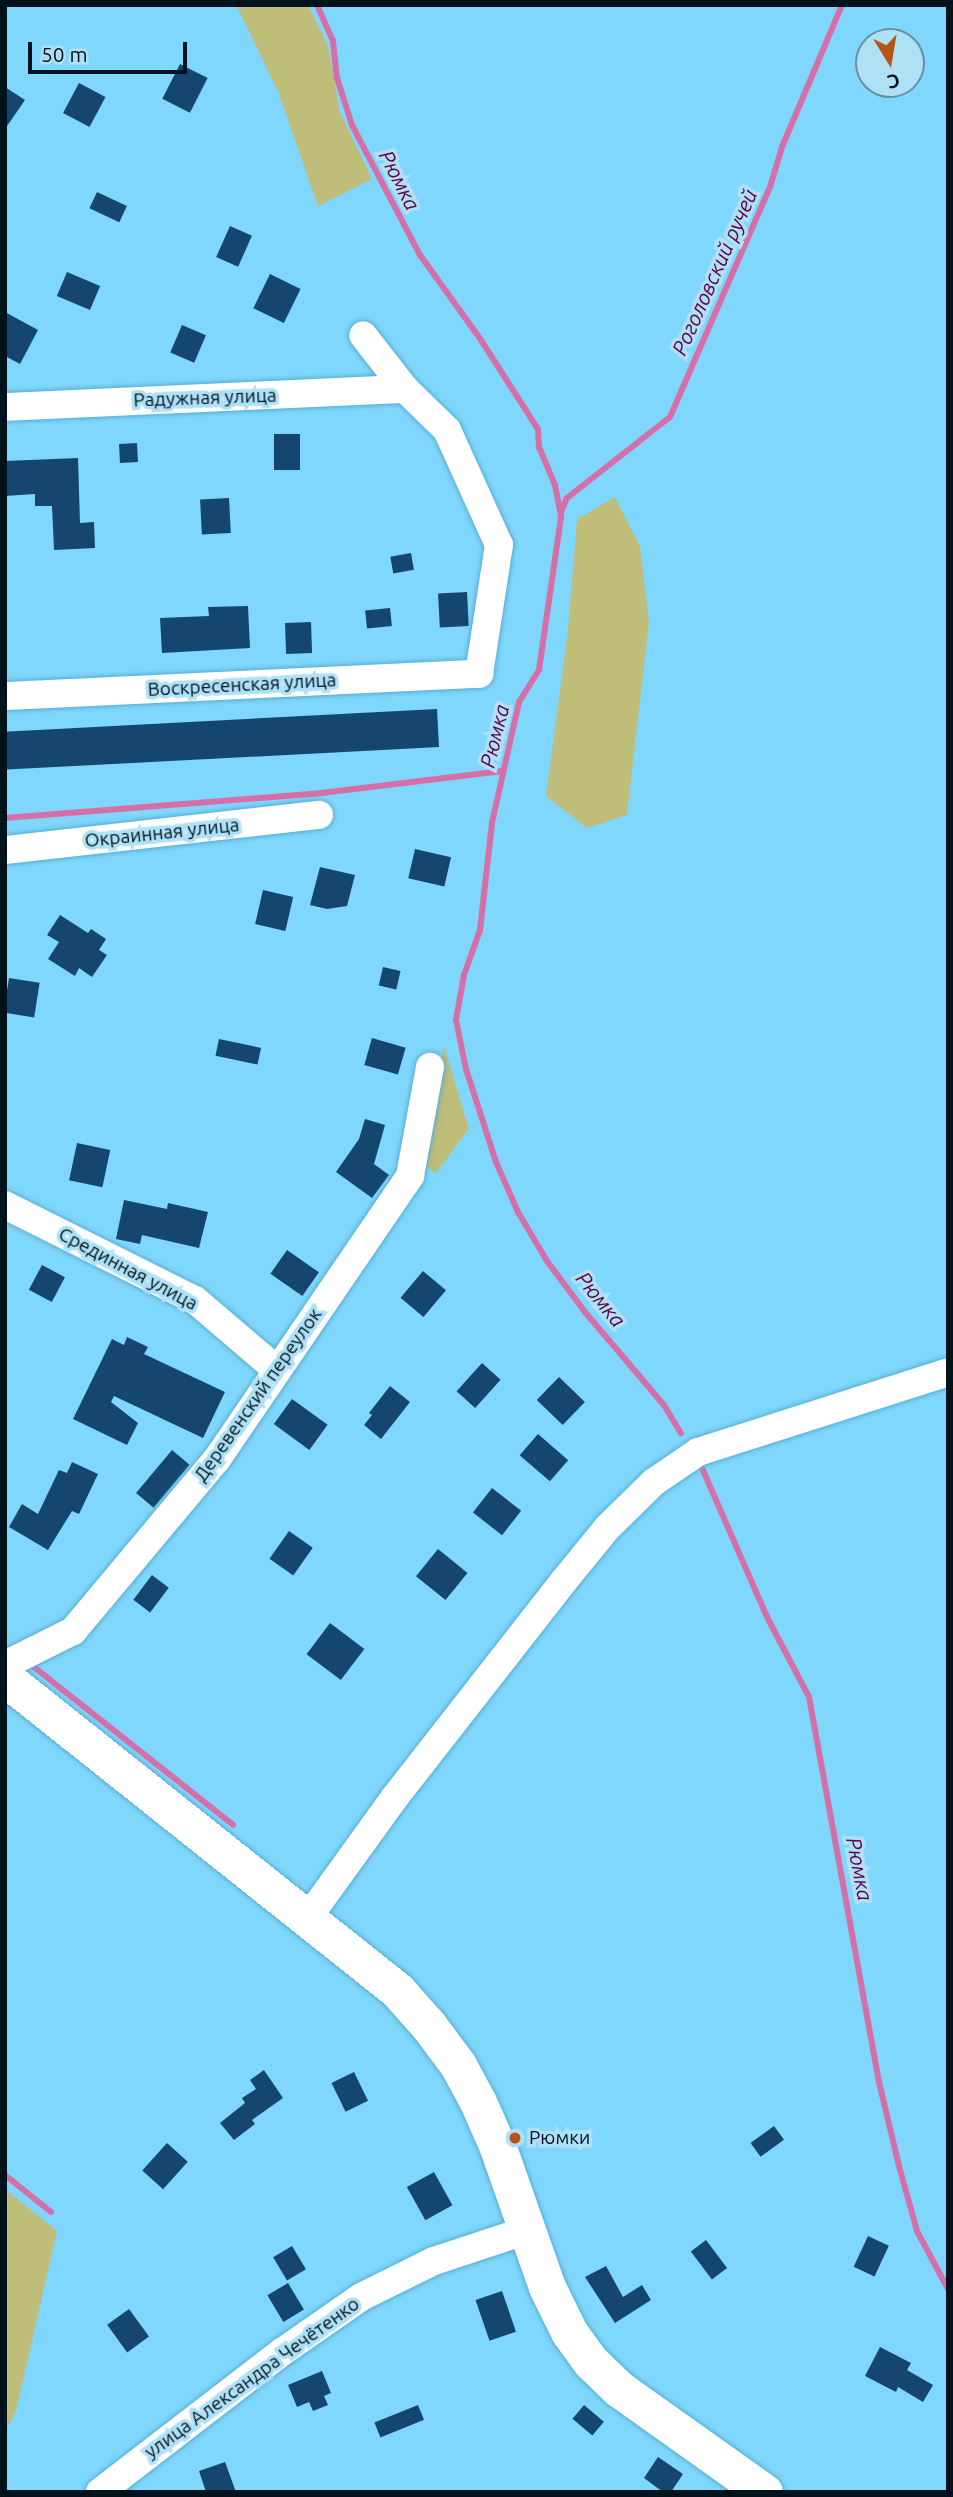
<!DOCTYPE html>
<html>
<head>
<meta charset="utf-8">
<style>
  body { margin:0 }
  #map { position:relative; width:953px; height:2497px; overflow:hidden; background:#80d7fd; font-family:Ubuntu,sans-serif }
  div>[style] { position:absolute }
  .green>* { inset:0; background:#bebd79 }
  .stream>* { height:6px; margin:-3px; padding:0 3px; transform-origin:3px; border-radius:3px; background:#d56fa7 }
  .building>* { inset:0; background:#15466f; transform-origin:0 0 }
  .roads { filter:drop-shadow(0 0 2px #56aed2) drop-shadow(0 0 2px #56aed2) }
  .minor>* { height:28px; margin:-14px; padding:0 14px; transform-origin:14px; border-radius:14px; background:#fff }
  .major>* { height:37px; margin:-18.5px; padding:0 18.5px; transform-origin:18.5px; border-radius:18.5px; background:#fff }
  .dots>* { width:19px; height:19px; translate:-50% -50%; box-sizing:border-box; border:4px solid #aee0f6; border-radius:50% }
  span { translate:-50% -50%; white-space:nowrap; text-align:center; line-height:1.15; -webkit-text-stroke:7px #aee0f6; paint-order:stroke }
  .street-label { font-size:19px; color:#00131d }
  .poi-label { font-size:19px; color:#00131d }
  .left { translate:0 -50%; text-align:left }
  .water-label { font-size:21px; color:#620042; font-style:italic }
  .frame { position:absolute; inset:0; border:7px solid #00131d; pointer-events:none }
  .north { position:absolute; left:855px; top:28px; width:70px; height:70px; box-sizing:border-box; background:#aee0f6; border:2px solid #688e9f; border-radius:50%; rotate:169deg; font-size:19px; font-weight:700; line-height:28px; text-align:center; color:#00131d }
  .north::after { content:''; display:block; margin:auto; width:24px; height:32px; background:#b55415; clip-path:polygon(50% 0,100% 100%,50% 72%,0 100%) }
  .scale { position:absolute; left:28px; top:42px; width:159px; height:32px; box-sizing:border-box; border:4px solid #00131d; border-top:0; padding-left:9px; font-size:21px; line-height:24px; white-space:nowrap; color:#00131d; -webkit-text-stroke:5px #aee0f6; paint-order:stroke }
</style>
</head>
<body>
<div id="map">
  <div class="green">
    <div style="clip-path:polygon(236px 5px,308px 5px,328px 45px,340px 112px,372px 179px,318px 206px,278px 91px)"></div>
    <div style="clip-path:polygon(615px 497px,640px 546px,649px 622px,627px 815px,587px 828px,546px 796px,568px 630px,577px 519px)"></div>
    <div style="clip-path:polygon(444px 1046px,469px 1129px,436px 1173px,418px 1161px)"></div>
    <div style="clip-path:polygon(5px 2189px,57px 2231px,16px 2411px,5px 2431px)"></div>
  </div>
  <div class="stream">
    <div style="left:317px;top:5px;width:39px;rotate:66deg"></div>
    <div style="left:333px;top:41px;width:37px;rotate:84deg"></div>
    <div style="left:337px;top:78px;width:49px;rotate:72.3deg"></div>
    <div style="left:352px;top:125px;width:147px;rotate:62.4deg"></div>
    <div style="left:420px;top:255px;width:105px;rotate:54.3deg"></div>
    <div style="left:481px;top:340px;width:106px;rotate:57.4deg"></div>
    <div style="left:538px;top:429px;width:18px;rotate:87deg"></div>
    <div style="left:539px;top:447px;width:41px;rotate:67.2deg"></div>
    <div style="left:555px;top:485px;width:33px;rotate:79deg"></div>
    <div style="left:561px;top:517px;width:155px;rotate:98.2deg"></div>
    <div style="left:539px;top:670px;width:38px;rotate:122deg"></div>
    <div style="left:519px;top:702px;width:124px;rotate:102.6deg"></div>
    <div style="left:492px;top:823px;width:108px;rotate:96.4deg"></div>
    <div style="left:480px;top:930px;width:48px;rotate:109.6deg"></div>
    <div style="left:464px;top:975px;width:46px;rotate:100.1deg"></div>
    <div style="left:456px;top:1020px;width:50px;rotate:78.5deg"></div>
    <div style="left:466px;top:1069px;width:98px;rotate:72.1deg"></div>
    <div style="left:496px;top:1162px;width:55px;rotate:66.3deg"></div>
    <div style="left:518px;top:1212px;width:57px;rotate:59.4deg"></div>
    <div style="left:547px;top:1261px;width:64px;rotate:53.3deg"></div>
    <div style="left:585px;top:1312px;width:122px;rotate:49.7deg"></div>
    <div style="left:664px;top:1405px;width:33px;rotate:59deg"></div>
    <div style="left:561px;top:512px;width:15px;rotate:-67deg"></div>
    <div style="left:567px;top:498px;width:131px;rotate:-38.2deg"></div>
    <div style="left:670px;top:417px;width:251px;rotate:-66.5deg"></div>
    <div style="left:770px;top:187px;width:42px;rotate:-73.3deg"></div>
    <div style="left:782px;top:147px;width:154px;rotate:-67.1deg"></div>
    <div style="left:5px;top:818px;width:309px;rotate:-4.5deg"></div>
    <div style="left:313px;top:794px;width:191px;rotate:-6.9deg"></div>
    <div style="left:702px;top:1468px;width:163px;rotate:66.4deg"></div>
    <div style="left:767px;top:1617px;width:90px;rotate:62.3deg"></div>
    <div style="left:809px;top:1697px;width:391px;rotate:79.7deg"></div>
    <div style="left:879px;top:2082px;width:86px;rotate:76.6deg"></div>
    <div style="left:899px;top:2166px;width:67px;rotate:74.5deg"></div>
    <div style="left:917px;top:2231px;width:66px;rotate:61.9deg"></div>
    <div style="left:34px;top:1667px;width:254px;rotate:38.4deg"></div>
    <div style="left:5px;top:2175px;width:59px;rotate:38.8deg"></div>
  </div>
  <div class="building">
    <div style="left:180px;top:64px;width:31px;height:39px;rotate:27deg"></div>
    <div style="left:79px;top:83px;width:30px;height:34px;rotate:28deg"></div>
    <div style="clip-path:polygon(5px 87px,25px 100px,5px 129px)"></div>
    <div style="left:97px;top:192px;width:33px;height:18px;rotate:25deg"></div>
    <div style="left:230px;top:226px;width:24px;height:34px;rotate:24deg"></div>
    <div style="left:67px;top:272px;width:36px;height:26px;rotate:23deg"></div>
    <div style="left:270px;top:274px;width:34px;height:38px;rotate:26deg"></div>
    <div style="clip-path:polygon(5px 312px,38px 330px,20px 364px,5px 356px)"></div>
    <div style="left:182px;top:325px;width:26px;height:30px;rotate:23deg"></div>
    <div style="left:274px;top:434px;width:26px;height:36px"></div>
    <div style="left:137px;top:443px;width:19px;height:18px;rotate:87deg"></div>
    <div style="clip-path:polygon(78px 458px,80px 523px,94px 522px,95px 548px,54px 550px,52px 506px,35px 506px,35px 494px,5px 496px,5px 461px)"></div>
    <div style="left:229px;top:498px;width:35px;height:29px;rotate:87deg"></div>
    <div style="left:411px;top:553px;width:17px;height:21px;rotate:80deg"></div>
    <div style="left:467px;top:592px;width:34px;height:29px;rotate:87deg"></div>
    <div style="clip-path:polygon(248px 606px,250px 648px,162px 653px,160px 618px,209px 616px,208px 607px)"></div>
    <div style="left:390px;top:608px;width:18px;height:25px;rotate:84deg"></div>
    <div style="left:311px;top:622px;width:31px;height:26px;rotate:88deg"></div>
    <div style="left:437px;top:709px;width:38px;height:433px;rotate:87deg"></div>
    <div style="left:415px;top:849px;width:37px;height:30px;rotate:13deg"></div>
    <div style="clip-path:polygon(320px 867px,355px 875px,347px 906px,327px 909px,310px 905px)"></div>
    <div style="left:263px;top:890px;width:31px;height:35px;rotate:13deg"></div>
    <div style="clip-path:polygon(60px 915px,88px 933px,91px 929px,106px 939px,99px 950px,107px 955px,92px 977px,79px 968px,75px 976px,48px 959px,59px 942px,47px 935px)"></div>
    <div style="left:383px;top:967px;width:18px;height:19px;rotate:13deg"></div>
    <div style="left:9px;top:978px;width:31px;height:35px;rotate:9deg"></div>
    <div style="left:372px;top:1038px;width:35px;height:28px;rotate:16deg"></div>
    <div style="left:219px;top:1039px;width:43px;height:17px;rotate:12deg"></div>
    <div style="clip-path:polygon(365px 1119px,385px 1125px,374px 1164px,389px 1175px,372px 1198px,336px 1172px,359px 1139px)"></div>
    <div style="left:77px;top:1143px;width:34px;height:38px;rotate:12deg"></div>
    <div style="clip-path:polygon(124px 1200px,167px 1209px,168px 1203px,208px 1212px,199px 1248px,142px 1235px,140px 1244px,116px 1239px)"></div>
    <div style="left:287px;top:1250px;width:39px;height:29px;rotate:35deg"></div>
    <div style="left:42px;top:1265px;width:26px;height:28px;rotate:28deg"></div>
    <div style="left:423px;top:1271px;width:30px;height:35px;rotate:40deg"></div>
    <div style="clip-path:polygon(127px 1337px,148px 1347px,144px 1354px,225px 1392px,203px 1438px,114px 1396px,111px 1402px,138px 1423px,127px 1445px,73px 1419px,112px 1339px,124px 1345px)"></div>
    <div style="left:482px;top:1363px;width:25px;height:38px;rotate:42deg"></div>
    <div style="left:559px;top:1377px;width:36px;height:32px;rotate:44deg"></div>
    <div style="clip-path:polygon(390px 1386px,410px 1402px,381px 1439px,364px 1425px,372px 1415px,369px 1413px)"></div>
    <div style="left:292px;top:1399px;width:44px;height:31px;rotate:36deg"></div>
    <div style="left:538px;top:1434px;width:40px;height:28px;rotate:41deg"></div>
    <div style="left:172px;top:1450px;width:23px;height:56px;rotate:40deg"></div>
    <div style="clip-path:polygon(72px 1462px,98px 1474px,79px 1514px,72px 1511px,48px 1550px,9px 1527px,22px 1504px,38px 1514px,59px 1470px,67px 1473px)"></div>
    <div style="left:492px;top:1488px;width:37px;height:31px;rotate:38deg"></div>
    <div style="left:289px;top:1531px;width:29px;height:34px;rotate:35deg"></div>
    <div style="left:438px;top:1549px;width:38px;height:35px;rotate:39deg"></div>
    <div style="left:152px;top:1575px;width:21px;height:31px;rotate:37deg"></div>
    <div style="left:330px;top:1623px;width:43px;height:39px;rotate:37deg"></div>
    <div style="clip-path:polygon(264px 2070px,283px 2098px,252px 2120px,255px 2124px,234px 2140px,220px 2123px,245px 2103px,242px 2098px,256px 2089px,250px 2080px)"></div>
    <div style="left:354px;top:2072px;width:32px;height:25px;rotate:64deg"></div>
    <div style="left:774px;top:2126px;width:17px;height:29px;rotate:54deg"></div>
    <div style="left:167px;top:2143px;width:28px;height:37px;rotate:42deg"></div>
    <div style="left:434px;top:2172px;width:38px;height:31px;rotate:61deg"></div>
    <div style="left:868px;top:2236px;width:23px;height:34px;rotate:25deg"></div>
    <div style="left:706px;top:2240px;width:35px;height:19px;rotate:53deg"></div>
    <div style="left:292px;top:2246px;width:27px;height:22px;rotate:59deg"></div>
    <div style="clip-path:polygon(606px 2266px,623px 2297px,642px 2285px,651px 2300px,615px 2323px,585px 2277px)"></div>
    <div style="left:288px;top:2283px;width:31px;height:24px;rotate:59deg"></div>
    <div style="left:502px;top:2291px;width:43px;height:28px;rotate:71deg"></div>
    <div style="left:129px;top:2309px;width:34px;height:27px;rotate:54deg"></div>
    <div style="clip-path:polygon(880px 2347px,911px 2363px,907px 2370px,933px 2385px,923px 2402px,898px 2387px,896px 2392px,865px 2376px)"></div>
    <div style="clip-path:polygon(322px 2371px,331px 2393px,324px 2396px,328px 2405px,313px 2411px,309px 2402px,297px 2407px,288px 2385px)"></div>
    <div style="left:418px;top:2405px;width:16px;height:47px;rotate:68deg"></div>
    <div style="left:584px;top:2405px;width:26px;height:18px;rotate:40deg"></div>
    <div style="clip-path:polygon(658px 2457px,683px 2474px,671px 2492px,663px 2492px,644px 2478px)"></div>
    <div style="clip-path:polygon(225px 2462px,236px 2492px,206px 2492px,199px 2471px)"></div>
  </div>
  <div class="roads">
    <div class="minor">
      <div style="left:5px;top:407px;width:400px;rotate:-2.6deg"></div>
      <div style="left:5px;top:696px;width:475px;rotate:-2.7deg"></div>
      <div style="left:479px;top:674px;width:131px;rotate:-81.2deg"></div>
      <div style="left:499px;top:545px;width:126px;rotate:-114.3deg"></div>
      <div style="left:447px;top:430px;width:59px;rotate:-135.7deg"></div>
      <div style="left:405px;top:389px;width:68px;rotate:-127.9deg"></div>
      <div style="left:5px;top:850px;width:316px;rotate:-6.4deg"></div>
      <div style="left:5px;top:1205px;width:212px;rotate:26.6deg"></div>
      <div style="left:195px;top:1300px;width:108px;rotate:40.5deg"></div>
      <div style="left:5px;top:1665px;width:76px;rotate:-26.6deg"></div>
      <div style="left:73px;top:1631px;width:224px;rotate:-50.1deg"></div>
      <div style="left:217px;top:1459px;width:343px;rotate:-55.7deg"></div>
      <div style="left:410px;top:1176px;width:111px;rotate:-79.6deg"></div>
      <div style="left:307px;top:1919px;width:150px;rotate:-54.2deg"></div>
      <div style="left:395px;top:1797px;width:273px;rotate:-52deg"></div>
      <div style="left:563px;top:1582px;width:70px;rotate:-50.8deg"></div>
      <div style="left:607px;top:1528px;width:66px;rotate:-44.4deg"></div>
      <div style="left:654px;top:1482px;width:53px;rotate:-34.3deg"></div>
      <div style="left:698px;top:1452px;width:262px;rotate:-17.7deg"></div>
      <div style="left:100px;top:2492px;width:230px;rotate:-37.6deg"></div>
      <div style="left:282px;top:2352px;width:96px;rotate:-34.8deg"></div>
      <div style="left:361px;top:2297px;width:81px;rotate:-26.3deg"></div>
      <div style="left:434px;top:2261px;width:99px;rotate:-18.3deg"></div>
    </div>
    <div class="major">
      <div style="left:5px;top:1678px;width:501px;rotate:38.52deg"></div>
      <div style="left:397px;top:1990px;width:48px;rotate:48.4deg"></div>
      <div style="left:429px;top:2026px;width:49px;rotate:53.4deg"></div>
      <div style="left:458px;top:2065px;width:42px;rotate:61.6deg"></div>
      <div style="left:478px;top:2102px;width:47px;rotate:66.2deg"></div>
      <div style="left:497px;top:2145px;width:151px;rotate:70.6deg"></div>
      <div style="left:547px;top:2287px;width:50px;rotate:63.9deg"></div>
      <div style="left:569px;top:2332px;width:37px;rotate:54deg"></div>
      <div style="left:591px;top:2362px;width:39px;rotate:44deg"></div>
      <div style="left:619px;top:2389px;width:178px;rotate:35.4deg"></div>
    </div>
  </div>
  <div class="dots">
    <div style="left:515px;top:2138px;background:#b55415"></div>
  </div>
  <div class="street-label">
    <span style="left:205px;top:398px;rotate:-2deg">Радужная улица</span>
    <span style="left:242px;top:685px;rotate:-3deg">Воскресенская улица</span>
    <span style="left:162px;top:833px;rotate:-6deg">Окраинная улица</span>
    <span style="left:128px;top:1269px;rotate:28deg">Срединная улица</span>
    <span style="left:258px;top:1395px;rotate:-55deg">Деревенский переулок</span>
    <span style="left:252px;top:2378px;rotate:-36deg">улица Александра Чечётенко</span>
  </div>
  <div class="poi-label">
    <span class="left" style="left:529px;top:2138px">Рюмки</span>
  </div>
  <div class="water-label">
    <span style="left:400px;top:180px;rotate:63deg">Рюмка</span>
    <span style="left:714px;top:272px;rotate:-66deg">Роголовский ручей</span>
    <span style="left:494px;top:736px;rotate:-76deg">Рюмка</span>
    <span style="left:601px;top:1299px;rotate:51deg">Рюмка</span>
    <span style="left:860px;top:1869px;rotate:79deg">Рюмка</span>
  </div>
  <div class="frame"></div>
  <div class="north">С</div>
  <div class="scale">50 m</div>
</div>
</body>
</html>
